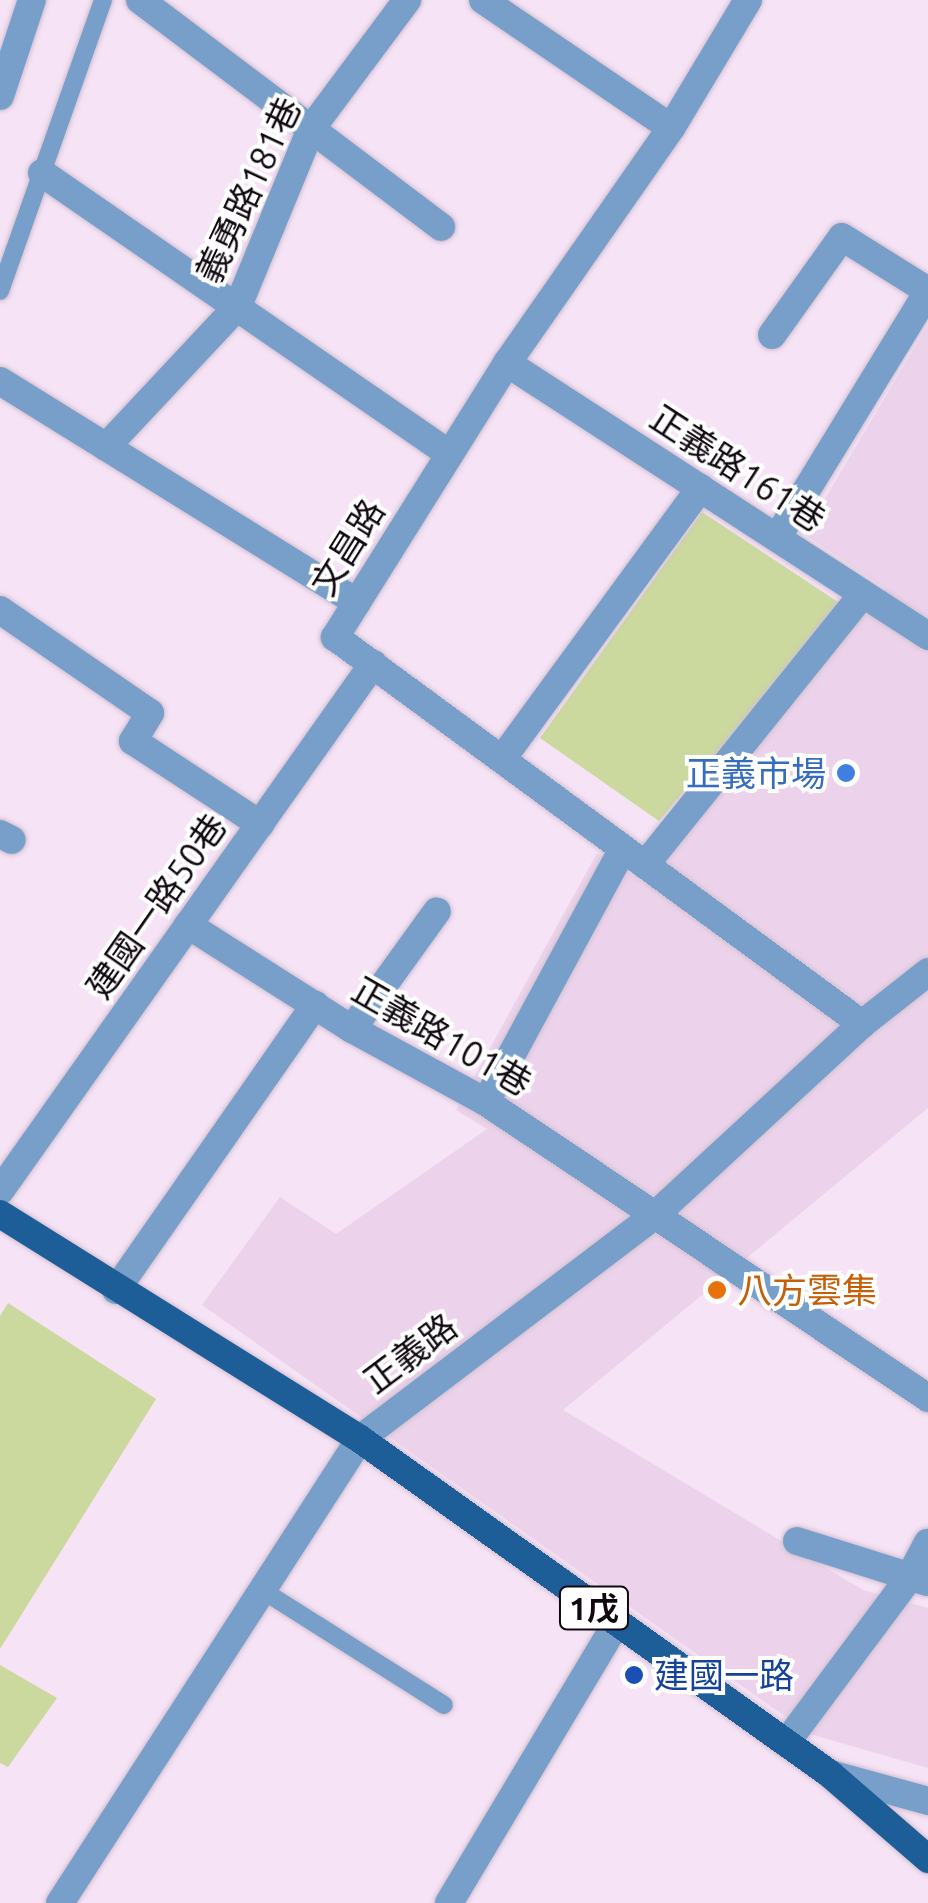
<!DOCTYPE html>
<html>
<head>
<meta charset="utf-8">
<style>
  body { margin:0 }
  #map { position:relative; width:928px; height:1903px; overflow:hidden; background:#f6e3f6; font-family:Ubuntu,"Noto Sans TC",sans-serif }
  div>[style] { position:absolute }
  .built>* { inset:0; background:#ecd3eb }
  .green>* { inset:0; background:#cbd89e }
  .roads { filter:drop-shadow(0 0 2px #d1c0d1) drop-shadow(0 0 2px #d1c0d1) }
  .service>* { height:18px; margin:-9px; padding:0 9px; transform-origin:9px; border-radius:9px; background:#779fc9 }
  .minor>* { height:28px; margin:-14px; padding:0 14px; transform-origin:14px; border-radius:14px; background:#779fc9 }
  .tertiary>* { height:28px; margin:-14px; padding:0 14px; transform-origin:14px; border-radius:14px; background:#779fc9 }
  .primary>* { height:28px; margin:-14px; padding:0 14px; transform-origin:14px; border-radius:14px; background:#1d5e99 }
  .dots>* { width:28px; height:28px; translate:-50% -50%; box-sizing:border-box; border:5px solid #fff; border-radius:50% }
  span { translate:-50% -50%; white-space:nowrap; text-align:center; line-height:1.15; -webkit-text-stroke:8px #fff; paint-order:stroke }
  .shield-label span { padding:2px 8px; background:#fff; border:2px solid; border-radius:8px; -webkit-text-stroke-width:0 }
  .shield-label { font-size:32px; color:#100910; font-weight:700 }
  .street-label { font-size:35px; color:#100910 }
  .shop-label { font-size:35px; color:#366cbe }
  .right { translate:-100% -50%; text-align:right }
  .food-label { font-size:35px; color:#c56008 }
  .left { translate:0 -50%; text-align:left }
  .transit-label { font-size:35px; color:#164399 }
</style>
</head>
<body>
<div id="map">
  <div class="built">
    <div style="clip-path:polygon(928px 325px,928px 1108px,563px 1410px,863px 1590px,928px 1608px,928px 1768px,810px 1734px,202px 1305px,280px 1197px,336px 1234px,487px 1129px,456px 1110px,597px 853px,645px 884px,885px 588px,804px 534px)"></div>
  </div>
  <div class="green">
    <div style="clip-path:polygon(702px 512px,841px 604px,659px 821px,540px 738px)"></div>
    <div style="clip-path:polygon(8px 1303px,156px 1399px,0 1649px,0 1316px)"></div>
    <div style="clip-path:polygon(0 1665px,57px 1698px,8px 1767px,0 1763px)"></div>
  </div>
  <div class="roads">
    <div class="service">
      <div style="left:0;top:291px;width:309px;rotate:-70.5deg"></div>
      <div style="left:262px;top:1590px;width:215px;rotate:32.3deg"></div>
    </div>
    <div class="minor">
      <div style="left:140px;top:0;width:377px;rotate:37deg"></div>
      <div style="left:483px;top:0;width:227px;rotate:34.2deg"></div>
      <div style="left:748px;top:0;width:149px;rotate:121deg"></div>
      <div style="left:671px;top:128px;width:287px;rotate:124.9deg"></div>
      <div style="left:507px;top:363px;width:324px;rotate:122.1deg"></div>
      <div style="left:335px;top:637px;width:654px;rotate:36.29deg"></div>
      <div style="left:42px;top:173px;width:495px;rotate:34.6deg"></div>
      <div style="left:772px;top:335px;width:120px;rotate:-54.5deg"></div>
      <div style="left:842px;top:237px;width:102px;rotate:32.1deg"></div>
      <div style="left:507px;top:363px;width:502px;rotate:32.96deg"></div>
      <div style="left:0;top:381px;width:420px;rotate:31.8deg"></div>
      <div style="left:106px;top:447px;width:193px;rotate:-46.9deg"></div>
      <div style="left:238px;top:306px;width:191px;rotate:-67.6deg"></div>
      <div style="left:311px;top:129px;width:161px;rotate:-53.3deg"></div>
      <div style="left:777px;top:538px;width:289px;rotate:-58.5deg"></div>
      <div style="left:0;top:610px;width:182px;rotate:34.5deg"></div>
      <div style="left:150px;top:713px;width:33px;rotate:121deg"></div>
      <div style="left:133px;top:741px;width:152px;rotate:33.2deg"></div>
      <div style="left:502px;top:759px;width:336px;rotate:-53.8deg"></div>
      <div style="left:0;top:834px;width:13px;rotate:27deg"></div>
      <div style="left:645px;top:865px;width:348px;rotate:-51.2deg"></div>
      <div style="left:188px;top:925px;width:194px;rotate:32.4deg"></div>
      <div style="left:352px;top:1029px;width:153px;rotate:28.6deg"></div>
      <div style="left:486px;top:1102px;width:532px;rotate:33.81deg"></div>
      <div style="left:352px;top:1029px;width:145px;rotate:-54.2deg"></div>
      <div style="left:486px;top:1102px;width:288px;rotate:-61.6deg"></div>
      <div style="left:0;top:1191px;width:646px;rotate:-54.71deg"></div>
      <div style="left:116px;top:1290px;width:348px;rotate:-55.1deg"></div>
      <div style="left:797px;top:1541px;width:136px;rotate:17.5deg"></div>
      <div style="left:786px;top:1743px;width:206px;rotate:-53.3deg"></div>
      <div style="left:909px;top:1578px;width:40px;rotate:-62deg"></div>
      <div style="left:60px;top:1903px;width:553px;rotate:-57.12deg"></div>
      <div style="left:449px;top:1903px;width:325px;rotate:-59.1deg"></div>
    </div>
    <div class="tertiary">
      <div style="left:0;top:96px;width:101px;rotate:-71.6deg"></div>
      <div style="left:360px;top:1439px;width:368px;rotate:-37.2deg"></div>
      <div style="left:653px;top:1217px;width:284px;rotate:-42.7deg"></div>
      <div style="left:862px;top:1024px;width:84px;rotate:-38.2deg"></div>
      <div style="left:830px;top:1774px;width:102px;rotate:15.4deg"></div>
    </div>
    <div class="primary">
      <div style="left:0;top:1214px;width:425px;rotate:32deg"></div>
      <div style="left:360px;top:1439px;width:577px;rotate:35.48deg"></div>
      <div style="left:830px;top:1774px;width:130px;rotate:40.9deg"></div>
    </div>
  </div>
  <div class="dots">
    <div style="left:846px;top:773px;background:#3f7fe0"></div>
    <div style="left:717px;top:1290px;background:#e8710a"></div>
    <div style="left:634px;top:1675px;background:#1a4fb4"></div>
  </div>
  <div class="shield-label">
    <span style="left:594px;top:1608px">1戊</span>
  </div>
  <div class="street-label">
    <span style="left:248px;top:190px;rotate:-65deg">義勇路181巷</span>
    <span style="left:738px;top:468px;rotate:33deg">正義路161巷</span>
    <span style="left:347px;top:547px;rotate:-58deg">文昌路</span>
    <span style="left:156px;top:906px;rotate:-55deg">建國一路50巷</span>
    <span style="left:442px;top:1036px;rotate:30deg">正義路101巷</span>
    <span style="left:410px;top:1353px;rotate:-37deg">正義路</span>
  </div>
  <div class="shop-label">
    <span class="right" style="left:826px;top:773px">正義市場</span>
  </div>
  <div class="food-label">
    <span class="left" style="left:737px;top:1290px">八方雲集</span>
  </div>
  <div class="transit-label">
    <span class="left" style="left:654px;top:1675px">建國一路</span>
  </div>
</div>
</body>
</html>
